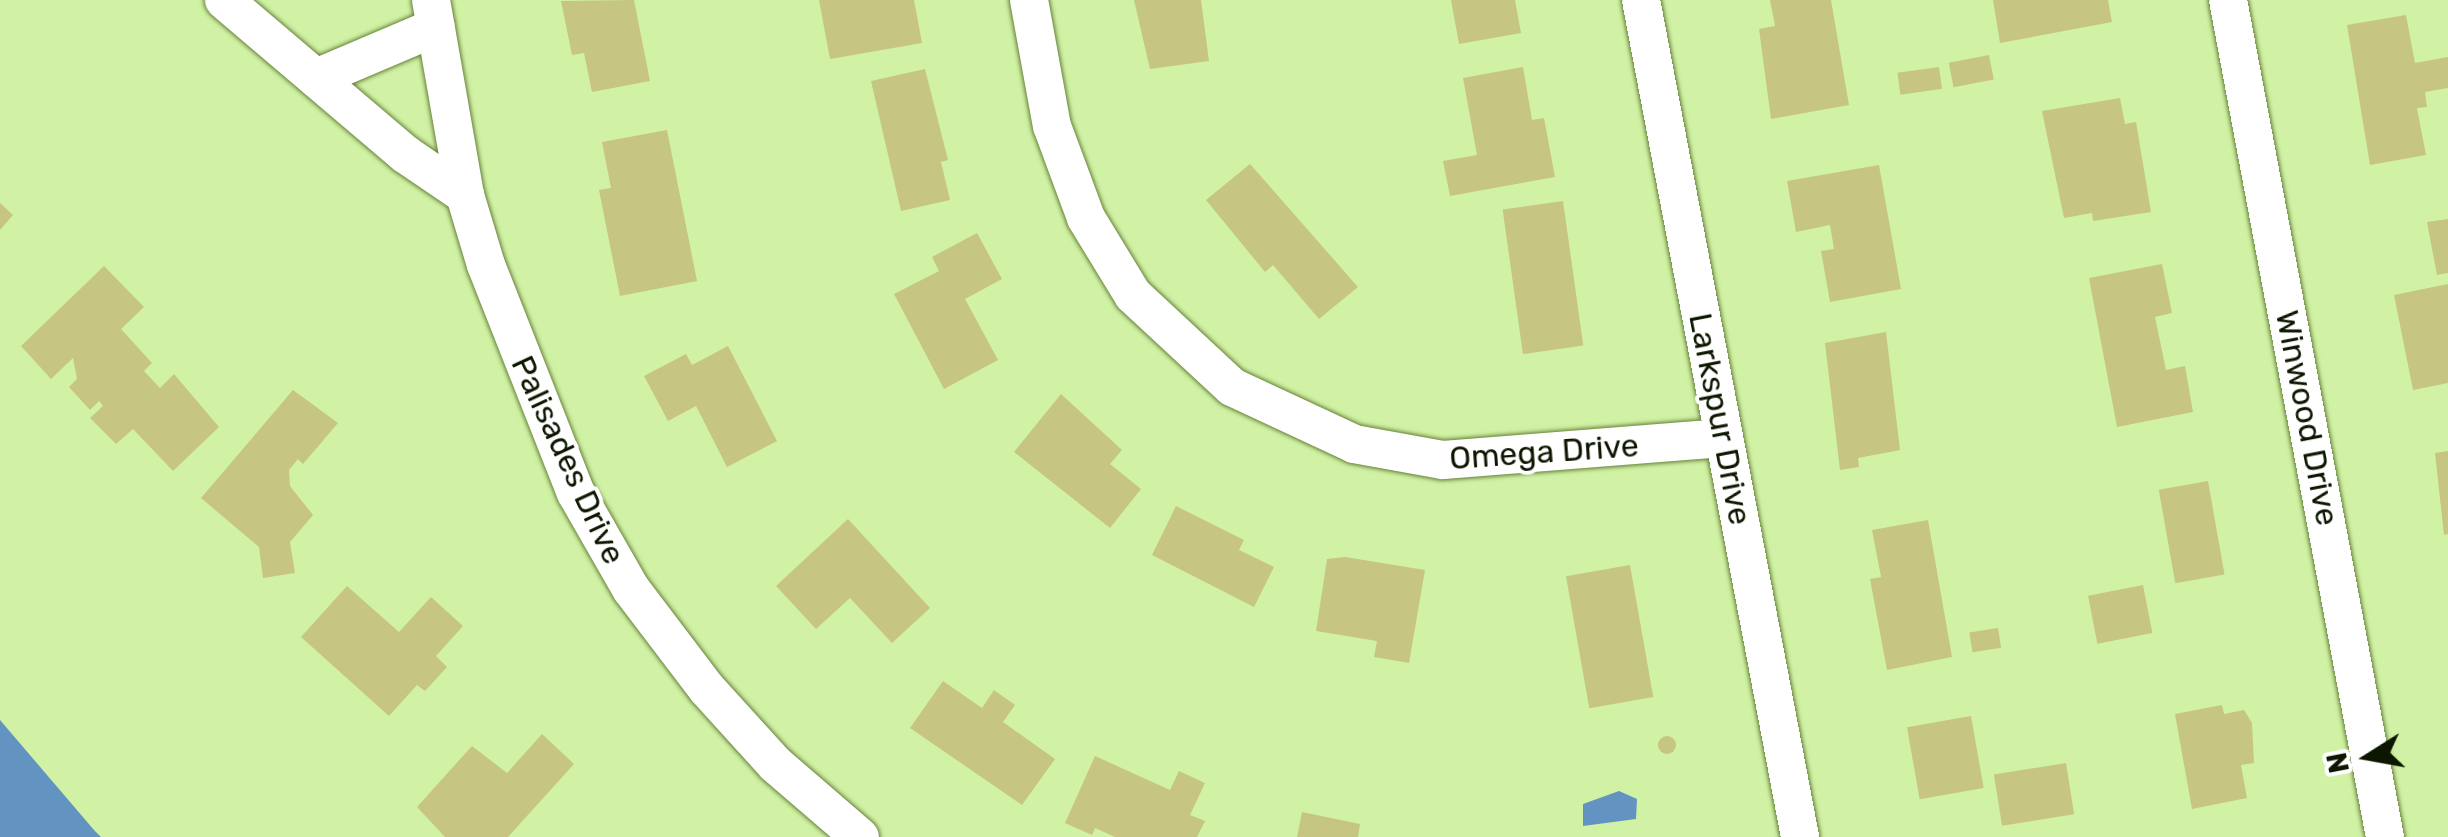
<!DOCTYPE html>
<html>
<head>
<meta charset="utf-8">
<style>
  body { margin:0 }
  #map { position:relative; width:2448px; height:837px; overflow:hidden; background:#d1f2a5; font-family:Rubik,sans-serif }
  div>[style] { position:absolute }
  .water>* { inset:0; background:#6293c1 }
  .building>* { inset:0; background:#c6c582; transform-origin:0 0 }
  .round { border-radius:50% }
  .roads { filter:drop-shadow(0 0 2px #668239) drop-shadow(0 0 2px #668239) }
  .minor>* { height:38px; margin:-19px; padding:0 19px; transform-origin:19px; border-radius:19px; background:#fff }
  span { translate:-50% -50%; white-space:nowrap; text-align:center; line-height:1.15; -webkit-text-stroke:8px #fff; paint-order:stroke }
  .street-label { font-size:32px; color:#0c1600 }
  .north { position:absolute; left:2318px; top:707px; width:100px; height:100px; -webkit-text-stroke:8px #fff; paint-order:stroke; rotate:259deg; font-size:28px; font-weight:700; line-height:40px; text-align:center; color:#0c1600 }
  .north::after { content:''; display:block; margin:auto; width:35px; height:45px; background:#0c1600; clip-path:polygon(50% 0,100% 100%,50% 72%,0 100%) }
</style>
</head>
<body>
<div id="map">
  <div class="water">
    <div style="clip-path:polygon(0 720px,94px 830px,101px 837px,0 837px)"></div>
    <div style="clip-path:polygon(1619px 791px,1637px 799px,1636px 819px,1583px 826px,1583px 804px)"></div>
  </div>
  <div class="building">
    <div style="clip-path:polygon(634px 0,650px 81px,592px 92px,584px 53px,572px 55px,561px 1px)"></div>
    <div style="clip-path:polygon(819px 0,914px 0,922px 43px,830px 59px)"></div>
    <div style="clip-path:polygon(1134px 0,1201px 0,1209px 61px,1150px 69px)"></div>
    <div style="clip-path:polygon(1451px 0,1515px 0,1521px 33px,1459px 44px)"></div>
    <div style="clip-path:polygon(1770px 0,1831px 0,1849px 105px,1771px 119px,1759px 29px,1775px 26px)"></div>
    <div style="clip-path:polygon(1993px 0,2108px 0,2112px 22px,2000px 43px)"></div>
    <div style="clip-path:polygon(2406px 15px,2415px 63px,2448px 57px,2448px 88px,2425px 92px,2427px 107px,2417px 108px,2426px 155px,2370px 165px,2347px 25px)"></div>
    <div style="left:1989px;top:55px;width:25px;height:41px;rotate:79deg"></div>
    <div style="clip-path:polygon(1523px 67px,1532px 120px,1544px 118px,1555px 177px,1450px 196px,1443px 161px,1477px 155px,1463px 78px)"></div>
    <div style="left:1939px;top:67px;width:22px;height:42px;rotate:82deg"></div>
    <div style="clip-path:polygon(925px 69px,948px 160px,941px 162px,950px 200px,901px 211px,871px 81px)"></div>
    <div style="clip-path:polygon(2120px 98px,2125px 124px,2136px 122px,2151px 212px,2093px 221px,2092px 213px,2064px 218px,2042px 111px)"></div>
    <div style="clip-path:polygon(667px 130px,697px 281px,620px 296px,599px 190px,611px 188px,602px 142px)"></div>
    <div style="clip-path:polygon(1250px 164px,1358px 287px,1319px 319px,1273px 265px,1265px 272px,1206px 200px)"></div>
    <div style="clip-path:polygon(1879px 165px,1901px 289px,1830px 302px,1821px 251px,1834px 249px,1830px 225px,1796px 232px,1787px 181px)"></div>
    <div style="left:1563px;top:201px;width:146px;height:61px;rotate:82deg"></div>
    <div style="clip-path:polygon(0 203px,13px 215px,0 230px)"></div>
    <div style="clip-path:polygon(2448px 219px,2448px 273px,2437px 275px,2427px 222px)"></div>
    <div style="clip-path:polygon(977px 233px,1002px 279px,965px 299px,998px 360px,944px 389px,894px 294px,939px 271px,932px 257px)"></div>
    <div style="clip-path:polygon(2162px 264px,2172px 313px,2155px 317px,2166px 370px,2185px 366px,2193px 412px,2117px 427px,2089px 278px)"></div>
    <div style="clip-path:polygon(104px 266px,144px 307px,121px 329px,152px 363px,144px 371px,160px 388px,174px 374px,219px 427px,173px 471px,133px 429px,116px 444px,90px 418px,103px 406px,99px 401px,90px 410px,69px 387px,77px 379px,73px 358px,51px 379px,21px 346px)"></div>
    <div style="clip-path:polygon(2448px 284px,2448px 383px,2413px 390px,2394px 295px)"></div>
    <div style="clip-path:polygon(1886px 332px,1900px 450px,1858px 458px,1859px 467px,1840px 470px,1825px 343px)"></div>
    <div style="clip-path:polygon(728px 346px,777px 441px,727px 467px,696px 406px,668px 421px,644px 376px,686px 354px,692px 365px)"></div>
    <div style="clip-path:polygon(293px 390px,338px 423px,303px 464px,298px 459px,289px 470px,290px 486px,313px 515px,290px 542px,295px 573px,263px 578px,259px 547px,201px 498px)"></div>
    <div style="clip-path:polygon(1061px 394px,1122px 450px,1110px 464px,1141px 489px,1110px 528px,1014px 452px)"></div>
    <div style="clip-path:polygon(2448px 451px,2448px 534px,2444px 535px,2435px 453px)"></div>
    <div style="left:2208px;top:481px;width:95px;height:50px;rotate:80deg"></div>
    <div style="clip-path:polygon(1176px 506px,1244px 540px,1239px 550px,1274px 567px,1254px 607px,1152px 555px)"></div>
    <div style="clip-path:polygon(848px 519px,930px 608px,892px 643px,850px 598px,816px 629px,776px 586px)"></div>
    <div style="clip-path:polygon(1928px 520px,1952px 657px,1887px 670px,1870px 579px,1881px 577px,1872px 530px)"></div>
    <div style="clip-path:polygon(1345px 557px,1425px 570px,1409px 663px,1374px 657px,1377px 641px,1316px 631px,1327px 559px)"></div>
    <div style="left:1630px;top:565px;width:134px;height:65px;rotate:80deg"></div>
    <div style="left:2143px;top:585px;width:49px;height:56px;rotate:79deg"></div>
    <div style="clip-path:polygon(347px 586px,399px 632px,431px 597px,463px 626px,436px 656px,447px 667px,425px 691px,417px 685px,389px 716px,301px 637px)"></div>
    <div style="left:1998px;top:628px;width:20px;height:29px;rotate:81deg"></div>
    <div style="clip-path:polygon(943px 681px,982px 708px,994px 690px,1015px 705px,1003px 722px,1055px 759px,1022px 805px,910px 728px)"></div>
    <div style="clip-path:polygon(2222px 705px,2224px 714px,2244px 710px,2252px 723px,2254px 763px,2241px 765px,2247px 798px,2192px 809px,2175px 714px)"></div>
    <div style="left:1971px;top:716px;width:73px;height:65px;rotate:80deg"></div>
    <div style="clip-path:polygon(542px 734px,574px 764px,508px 837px,445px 837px,417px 807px,472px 746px,507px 773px)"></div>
    <div class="round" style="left:1658px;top:736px;width:18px;height:18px"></div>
    <div style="clip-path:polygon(1095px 756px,1170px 790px,1179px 771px,1205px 783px,1190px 815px,1205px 821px,1197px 837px,1115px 837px,1095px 828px,1092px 835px,1065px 823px)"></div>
    <div style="left:2066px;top:763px;width:52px;height:73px;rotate:81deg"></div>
    <div style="clip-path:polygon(1302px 812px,1360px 824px,1358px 837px,1297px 837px)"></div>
  </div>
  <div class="roads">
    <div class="minor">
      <div style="left:224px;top:0;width:238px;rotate:40.4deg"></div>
      <div style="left:405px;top:154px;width:73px;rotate:34.3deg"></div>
      <div style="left:431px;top:0;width:198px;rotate:80.1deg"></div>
      <div style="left:465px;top:195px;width:73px;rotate:73.3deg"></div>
      <div style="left:486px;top:265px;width:245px;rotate:68.5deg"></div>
      <div style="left:576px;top:493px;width:111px;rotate:60.2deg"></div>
      <div style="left:631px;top:589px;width:126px;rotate:52.8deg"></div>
      <div style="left:707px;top:689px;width:101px;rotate:47.8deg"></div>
      <div style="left:775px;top:764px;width:112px;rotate:40.7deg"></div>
      <div style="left:1029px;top:0;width:128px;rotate:79.7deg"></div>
      <div style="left:1052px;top:126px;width:98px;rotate:69.7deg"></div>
      <div style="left:1086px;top:218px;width:90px;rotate:58.6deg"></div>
      <div style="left:1133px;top:295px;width:135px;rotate:42.9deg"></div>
      <div style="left:1232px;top:387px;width:135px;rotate:25deg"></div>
      <div style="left:1354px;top:444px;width:90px;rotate:10.2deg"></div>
      <div style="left:1443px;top:460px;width:281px;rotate:-4.5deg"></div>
      <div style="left:1641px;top:0;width:852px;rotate:79.24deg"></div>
      <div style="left:2228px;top:0;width:852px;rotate:79.38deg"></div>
      <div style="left:316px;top:78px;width:130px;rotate:-23deg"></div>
    </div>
  </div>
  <div class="street-label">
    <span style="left:2307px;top:418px;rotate:79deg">Winwood Drive</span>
    <span style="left:1720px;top:419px;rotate:79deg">Larkspur Drive</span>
    <span style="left:1544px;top:452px;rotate:-4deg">Omega Drive</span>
    <span style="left:568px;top:460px;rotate:65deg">Palisades Drive</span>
  </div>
  <div class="north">N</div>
</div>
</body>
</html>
